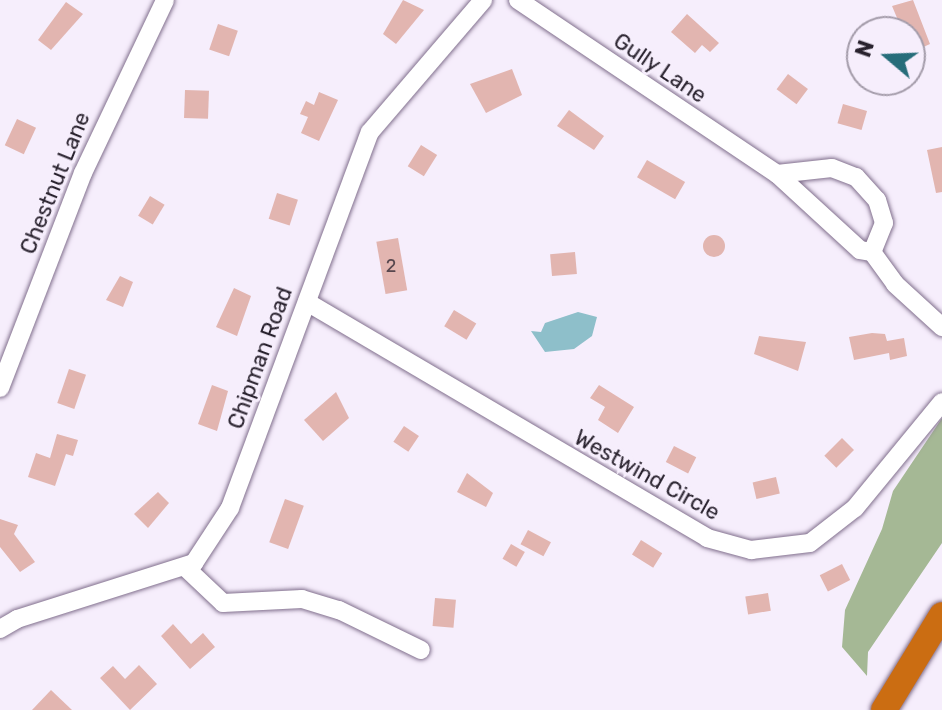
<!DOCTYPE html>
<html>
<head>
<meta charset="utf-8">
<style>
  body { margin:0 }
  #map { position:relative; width:942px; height:710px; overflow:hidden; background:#f6eefc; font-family:Rubik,sans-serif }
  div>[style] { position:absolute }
  .forest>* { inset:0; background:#a5b895 }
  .water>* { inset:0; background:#8ebfca }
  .building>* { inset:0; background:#e2b5b0; transform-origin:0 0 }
  .round { border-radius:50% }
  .roads { filter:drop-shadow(0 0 2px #816f8d) drop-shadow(0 0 2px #816f8d) }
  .minor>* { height:18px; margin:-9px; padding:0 9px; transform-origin:9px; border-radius:9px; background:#fff }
  .highway>* { height:26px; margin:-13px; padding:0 13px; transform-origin:13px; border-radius:13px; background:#cb6d12 }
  span { translate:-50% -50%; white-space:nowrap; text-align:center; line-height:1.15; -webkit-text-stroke:6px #f6eefc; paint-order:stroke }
  .number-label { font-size:18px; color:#57474e }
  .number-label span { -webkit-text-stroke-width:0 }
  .street-label { font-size:22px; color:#29222e }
  .north { position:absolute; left:846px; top:16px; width:80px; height:80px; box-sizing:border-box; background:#f6eefc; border:2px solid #a49caa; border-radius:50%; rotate:289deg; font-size:22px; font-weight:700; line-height:32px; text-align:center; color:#29222e }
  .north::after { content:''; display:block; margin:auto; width:28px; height:36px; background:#266d7a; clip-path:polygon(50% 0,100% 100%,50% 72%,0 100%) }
</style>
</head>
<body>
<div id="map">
  <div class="forest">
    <div style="clip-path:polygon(942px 418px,942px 543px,868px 652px,867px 676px,842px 647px,845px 610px,882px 529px,893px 491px)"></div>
  </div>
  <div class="water">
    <div style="clip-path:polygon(578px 312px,597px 317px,592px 336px,574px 349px,545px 352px,531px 331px,541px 332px,545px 323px)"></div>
  </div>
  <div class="building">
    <div style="clip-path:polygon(403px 0,424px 10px,396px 44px,383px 34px)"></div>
    <div style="clip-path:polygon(913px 0,930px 44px,910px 53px,910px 32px,903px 32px,892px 6px)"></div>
    <div style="clip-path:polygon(66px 2px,83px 14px,51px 50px,38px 40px)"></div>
    <div style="clip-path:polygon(687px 14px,719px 43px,710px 52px,702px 45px,695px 53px,671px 32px)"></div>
    <div style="left:218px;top:24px;width:21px;height:27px;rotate:19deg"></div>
    <div style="clip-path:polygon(512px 69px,522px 95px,486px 113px,470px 84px)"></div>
    <div style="left:788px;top:74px;width:25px;height:19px;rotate:37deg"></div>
    <div style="left:185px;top:90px;width:24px;height:28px;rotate:2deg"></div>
    <div style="clip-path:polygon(319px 92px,338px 100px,319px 141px,301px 133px,308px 117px,300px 114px,306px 101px,314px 105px)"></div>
    <div style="left:843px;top:104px;width:25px;height:20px;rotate:16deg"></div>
    <div style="clip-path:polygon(569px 110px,604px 136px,594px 150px,557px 126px)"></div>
    <div style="left:17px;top:119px;width:21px;height:29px;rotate:25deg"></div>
    <div style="left:421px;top:145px;width:19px;height:25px;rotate:32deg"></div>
    <div style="clip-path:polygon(942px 147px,942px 192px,936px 193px,927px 150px)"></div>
    <div style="left:647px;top:160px;width:44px;height:20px;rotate:30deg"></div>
    <div style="left:277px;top:193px;width:22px;height:27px;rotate:18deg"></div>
    <div style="left:150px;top:196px;width:17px;height:23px;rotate:31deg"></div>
    <div class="round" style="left:703px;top:235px;width:22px;height:22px"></div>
    <div style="left:398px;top:238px;width:53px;height:22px;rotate:80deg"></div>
    <div style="left:575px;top:252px;width:22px;height:25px;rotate:85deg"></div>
    <div style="clip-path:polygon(120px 276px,133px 282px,123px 307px,106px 300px)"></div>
    <div style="clip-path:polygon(234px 288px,251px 296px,237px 336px,216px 327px)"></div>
    <div style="left:454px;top:310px;width:26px;height:19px;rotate:31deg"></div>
    <div style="clip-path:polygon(872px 333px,885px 334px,887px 341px,904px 338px,907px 356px,890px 360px,889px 353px,854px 360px,849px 337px)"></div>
    <div style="clip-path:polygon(759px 336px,806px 342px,798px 371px,754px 354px)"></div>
    <div style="left:69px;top:369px;width:18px;height:36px;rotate:19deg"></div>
    <div style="clip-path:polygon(212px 385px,228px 391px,217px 431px,198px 424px)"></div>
    <div style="clip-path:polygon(599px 385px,634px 407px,618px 433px,598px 420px,605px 407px,590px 398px)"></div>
    <div style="clip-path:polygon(336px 392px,349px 418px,323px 441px,304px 420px)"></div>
    <div style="left:404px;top:426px;width:18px;height:19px;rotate:34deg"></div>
    <div style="clip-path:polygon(57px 434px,78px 440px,73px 456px,66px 454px,55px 486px,28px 477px,36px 453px,50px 458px)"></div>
    <div style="left:842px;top:438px;width:17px;height:25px;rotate:45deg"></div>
    <div style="left:674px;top:446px;width:25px;height:18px;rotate:27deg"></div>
    <div style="clip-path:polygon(467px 473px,493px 493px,486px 507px,457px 492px)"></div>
    <div style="left:776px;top:477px;width:17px;height:24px;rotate:77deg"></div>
    <div style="clip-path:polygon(158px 492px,169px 503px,148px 528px,134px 514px)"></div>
    <div style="left:285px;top:499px;width:20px;height:46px;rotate:20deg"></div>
    <div style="clip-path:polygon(0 519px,18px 525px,14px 534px,35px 562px,20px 572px,0 547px)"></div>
    <div style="left:528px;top:530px;width:26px;height:16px;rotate:28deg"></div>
    <div style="left:641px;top:540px;width:25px;height:17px;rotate:32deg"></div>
    <div style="left:511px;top:544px;width:16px;height:17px;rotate:30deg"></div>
    <div style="left:842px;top:564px;width:18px;height:25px;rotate:63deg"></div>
    <div style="left:768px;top:593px;width:18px;height:23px;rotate:81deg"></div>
    <div style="left:435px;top:598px;width:21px;height:28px;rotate:5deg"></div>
    <div style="clip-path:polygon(173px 624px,191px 644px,203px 633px,215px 647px,190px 669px,161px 636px)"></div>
    <div style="clip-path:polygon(139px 665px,157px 684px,130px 710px,100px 678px,113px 666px,125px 679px)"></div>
    <div style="clip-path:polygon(51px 690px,72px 710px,32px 710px)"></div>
  </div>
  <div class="roads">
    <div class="minor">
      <div style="left:518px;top:0;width:312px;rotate:33.9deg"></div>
      <div style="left:777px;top:174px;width:55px;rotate:-6.2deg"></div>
      <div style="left:832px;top:168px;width:26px;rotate:21deg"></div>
      <div style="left:856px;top:177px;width:31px;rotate:48deg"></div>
      <div style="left:877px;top:200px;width:24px;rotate:73deg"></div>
      <div style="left:884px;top:223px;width:31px;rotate:112deg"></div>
      <div style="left:872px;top:252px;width:12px;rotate:-171deg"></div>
      <div style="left:860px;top:250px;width:113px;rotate:-137.5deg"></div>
      <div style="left:872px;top:252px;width:39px;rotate:54deg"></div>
      <div style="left:895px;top:284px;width:64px;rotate:42.5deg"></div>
      <div style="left:307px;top:302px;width:464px;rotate:30.5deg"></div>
      <div style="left:707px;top:538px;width:46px;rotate:15.3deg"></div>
      <div style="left:751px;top:550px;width:59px;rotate:-6.8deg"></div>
      <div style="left:810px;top:543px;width:57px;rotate:-37.9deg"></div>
      <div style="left:855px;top:508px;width:137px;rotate:-50.6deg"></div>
      <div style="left:0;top:388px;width:230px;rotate:-68.9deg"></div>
      <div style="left:83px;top:173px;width:191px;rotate:-64.6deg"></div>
      <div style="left:186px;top:568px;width:51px;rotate:43.4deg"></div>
      <div style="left:223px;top:603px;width:79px;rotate:-2.9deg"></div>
      <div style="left:302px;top:599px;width:39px;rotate:17deg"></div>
      <div style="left:339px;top:610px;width:91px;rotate:26deg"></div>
      <div style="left:0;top:629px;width:20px;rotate:-30deg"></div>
      <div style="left:17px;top:619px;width:186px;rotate:-17.6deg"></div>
      <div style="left:194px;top:563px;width:66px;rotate:-56.8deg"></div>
      <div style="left:230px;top:508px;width:401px;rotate:-69.6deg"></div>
      <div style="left:370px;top:132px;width:174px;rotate:-49.4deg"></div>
    </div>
    <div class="highway">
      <div style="left:884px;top:710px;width:111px;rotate:-58.6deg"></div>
    </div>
  </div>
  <div class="number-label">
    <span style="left:391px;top:266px">2</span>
  </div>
  <div class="street-label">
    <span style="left:660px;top:68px;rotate:34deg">Gully Lane</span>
    <span style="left:55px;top:183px;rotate:-68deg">Chestnut Lane</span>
    <span style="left:260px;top:358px;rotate:-70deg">Chipman Road</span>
    <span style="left:647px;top:475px;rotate:29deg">Westwind Circle</span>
  </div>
  <div class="north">N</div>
</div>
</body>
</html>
